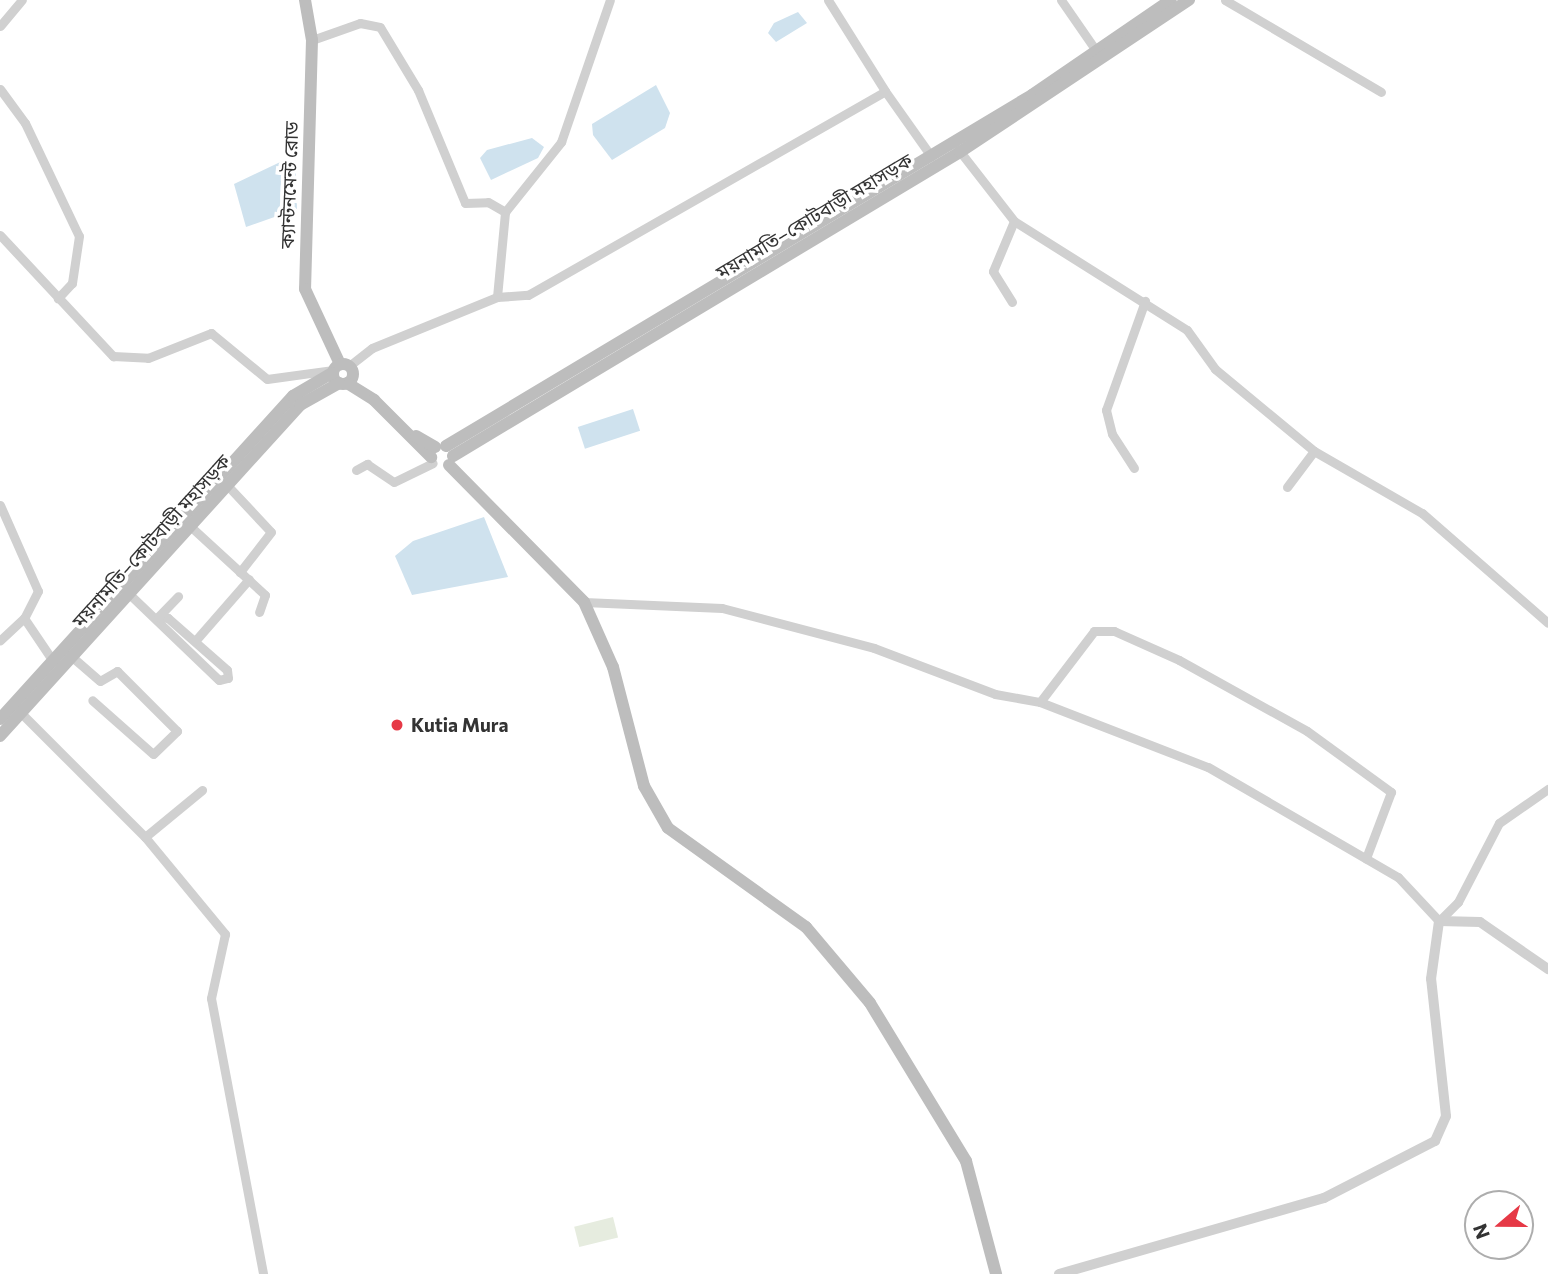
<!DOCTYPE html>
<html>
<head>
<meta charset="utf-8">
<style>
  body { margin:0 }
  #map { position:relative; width:1548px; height:1274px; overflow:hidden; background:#fff; font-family:Commissioner,"Noto Sans Bengali",sans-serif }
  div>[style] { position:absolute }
  .green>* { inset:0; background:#e6ecdf; transform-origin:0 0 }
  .water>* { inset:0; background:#cfe2ee; transform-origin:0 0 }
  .minor>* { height:9px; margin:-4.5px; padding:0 4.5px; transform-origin:4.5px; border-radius:4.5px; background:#d0d0d0 }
  .tertiary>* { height:10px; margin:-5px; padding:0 5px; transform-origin:5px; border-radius:5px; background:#d0d0d0 }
  .secondary>* { height:12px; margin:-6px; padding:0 6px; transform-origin:6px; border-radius:6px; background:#bdbdbd }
  .secondary>.ring { margin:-6px; padding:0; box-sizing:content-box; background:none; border:12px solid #bdbdbd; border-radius:50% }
  .dots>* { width:19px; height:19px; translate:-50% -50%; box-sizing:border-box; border:4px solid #fff; border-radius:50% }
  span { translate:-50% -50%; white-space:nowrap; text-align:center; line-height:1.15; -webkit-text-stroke:7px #fff; paint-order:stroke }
  .street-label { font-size:19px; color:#333 }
  .poi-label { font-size:19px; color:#333; font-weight:700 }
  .left { translate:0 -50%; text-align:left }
  .north { position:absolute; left:1464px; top:1190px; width:70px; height:70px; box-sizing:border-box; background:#fff; border:2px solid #adadad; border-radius:50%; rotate:250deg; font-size:19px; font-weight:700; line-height:28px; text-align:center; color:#333 }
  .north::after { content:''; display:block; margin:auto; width:24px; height:32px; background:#e63946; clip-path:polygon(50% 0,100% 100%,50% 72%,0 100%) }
</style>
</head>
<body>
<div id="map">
  <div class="green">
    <div style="left:613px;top:1217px;width:21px;height:40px;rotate:76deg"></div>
  </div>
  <div class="water">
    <div style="clip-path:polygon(798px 12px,807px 23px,776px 42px,768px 33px,774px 23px)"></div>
    <div style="clip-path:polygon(656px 85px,670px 113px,665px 128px,612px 160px,593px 135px,592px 124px)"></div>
    <div style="clip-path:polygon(532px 138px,544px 147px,538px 158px,491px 180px,480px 158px,487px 150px)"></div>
    <div style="clip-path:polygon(295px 155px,297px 209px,246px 227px,234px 184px)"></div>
    <div style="left:633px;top:409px;width:23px;height:58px;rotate:72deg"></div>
    <div style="clip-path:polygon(484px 517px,508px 577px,412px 595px,395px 556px,413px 541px)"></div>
  </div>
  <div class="minor">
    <div style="left:828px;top:0;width:107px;rotate:57.9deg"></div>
    <div style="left:1061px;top:0;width:63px;rotate:55.3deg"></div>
    <div style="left:1225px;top:0;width:181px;rotate:30.5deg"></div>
    <div style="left:0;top:26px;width:34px;rotate:-50deg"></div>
    <div style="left:312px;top:40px;width:51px;rotate:-19.5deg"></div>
    <div style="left:360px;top:23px;width:20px;rotate:11deg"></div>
    <div style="left:380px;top:27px;width:74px;rotate:58.9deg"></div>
    <div style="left:418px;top:90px;width:122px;rotate:67.4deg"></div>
    <div style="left:465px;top:203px;width:23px;rotate:-2deg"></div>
    <div style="left:488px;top:202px;width:20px;rotate:30deg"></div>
    <div style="left:0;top:89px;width:42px;rotate:53.7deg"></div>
    <div style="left:25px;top:123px;width:125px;rotate:64.5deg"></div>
    <div style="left:79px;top:236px;width:48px;rotate:98.5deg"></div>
    <div style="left:72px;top:283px;width:21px;rotate:133deg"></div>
    <div style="left:958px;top:149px;width:91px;rotate:52.1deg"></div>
    <div style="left:1014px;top:221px;width:204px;rotate:32.2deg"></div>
    <div style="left:1187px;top:330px;width:48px;rotate:54.3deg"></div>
    <div style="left:1215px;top:369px;width:129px;rotate:39.6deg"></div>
    <div style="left:1314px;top:451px;width:125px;rotate:29.9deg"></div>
    <div style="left:1422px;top:513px;width:167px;rotate:41.1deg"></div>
    <div style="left:0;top:235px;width:166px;rotate:47deg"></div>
    <div style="left:113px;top:356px;width:35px;rotate:3deg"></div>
    <div style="left:148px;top:358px;width:68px;rotate:-21.6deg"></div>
    <div style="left:211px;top:333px;width:72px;rotate:39.4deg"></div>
    <div style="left:267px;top:379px;width:67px;rotate:-7.8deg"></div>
    <div style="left:497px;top:297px;width:31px;rotate:-4deg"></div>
    <div style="left:528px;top:295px;width:411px;rotate:-29.7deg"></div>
    <div style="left:885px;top:91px;width:80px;rotate:54.7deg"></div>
    <div style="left:1012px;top:302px;width:36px;rotate:-122deg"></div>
    <div style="left:993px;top:271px;width:54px;rotate:-67.2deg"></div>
    <div style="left:349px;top:366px;width:29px;rotate:-38deg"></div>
    <div style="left:372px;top:348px;width:135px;rotate:-22.2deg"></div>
    <div style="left:497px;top:297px;width:85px;rotate:-84.6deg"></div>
    <div style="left:505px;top:212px;width:90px;rotate:-51.3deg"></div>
    <div style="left:561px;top:142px;width:150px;rotate:-71deg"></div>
    <div style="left:1134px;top:468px;width:40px;rotate:-122.9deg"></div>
    <div style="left:1112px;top:434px;width:25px;rotate:-104deg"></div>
    <div style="left:1106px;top:410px;width:116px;rotate:-70.3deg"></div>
    <div style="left:356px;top:470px;width:13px;rotate:-29deg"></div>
    <div style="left:367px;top:464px;width:32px;rotate:34deg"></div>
    <div style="left:394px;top:482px;width:43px;rotate:-26deg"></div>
    <div style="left:227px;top:485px;width:64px;rotate:46.9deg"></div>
    <div style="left:271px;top:532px;width:51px;rotate:127.8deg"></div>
    <div style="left:1287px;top:487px;width:45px;rotate:-53.1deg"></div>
    <div style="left:0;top:505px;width:94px;rotate:66.2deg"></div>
    <div style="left:38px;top:591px;width:30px;rotate:117deg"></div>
    <div style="left:24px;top:618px;width:33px;rotate:137deg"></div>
    <div style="left:190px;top:526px;width:102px;rotate:42.6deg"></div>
    <div style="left:265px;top:595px;width:18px;rotate:109deg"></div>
    <div style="left:125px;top:590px;width:130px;rotate:43.8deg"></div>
    <div style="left:219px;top:680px;width:9px;rotate:-13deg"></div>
    <div style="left:228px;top:678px;width:8px;rotate:-97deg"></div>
    <div style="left:227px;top:670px;width:79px;rotate:-138.6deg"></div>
    <div style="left:168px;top:618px;width:10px;rotate:-174deg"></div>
    <div style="left:584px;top:602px;width:138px;rotate:2.5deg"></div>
    <div style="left:722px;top:608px;width:157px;rotate:14.7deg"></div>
    <div style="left:874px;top:648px;width:129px;rotate:20.8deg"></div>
    <div style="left:995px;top:694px;width:46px;rotate:10.1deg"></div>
    <div style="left:1040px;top:702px;width:180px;rotate:21.2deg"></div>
    <div style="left:1208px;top:767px;width:220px;rotate:30.1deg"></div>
    <div style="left:1398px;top:877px;width:60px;rotate:47deg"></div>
    <div style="left:1439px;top:921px;width:27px;rotate:-45deg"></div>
    <div style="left:1458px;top:902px;width:89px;rotate:-62.6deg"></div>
    <div style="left:1499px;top:823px;width:60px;rotate:-34.8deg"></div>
    <div style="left:158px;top:617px;width:29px;rotate:-46deg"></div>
    <div style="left:24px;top:618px;width:52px;rotate:56deg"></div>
    <div style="left:195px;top:641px;width:82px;rotate:-48.9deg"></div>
    <div style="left:71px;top:656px;width:38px;rotate:41deg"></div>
    <div style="left:100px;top:681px;width:20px;rotate:-30deg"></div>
    <div style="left:117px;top:671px;width:85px;rotate:45deg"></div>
    <div style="left:177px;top:731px;width:33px;rotate:136deg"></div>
    <div style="left:153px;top:754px;width:81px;rotate:-138.5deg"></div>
    <div style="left:1040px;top:702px;width:89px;rotate:-52.7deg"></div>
    <div style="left:1094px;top:631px;width:20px"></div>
    <div style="left:1114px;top:631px;width:71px;rotate:24deg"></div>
    <div style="left:1179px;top:660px;width:146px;rotate:29deg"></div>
    <div style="left:1307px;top:731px;width:104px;rotate:36deg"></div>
    <div style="left:1391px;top:792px;width:71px;rotate:110.7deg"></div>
    <div style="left:18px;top:710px;width:180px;rotate:45deg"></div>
    <div style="left:145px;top:837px;width:126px;rotate:50.5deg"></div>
    <div style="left:225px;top:934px;width:66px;rotate:102.3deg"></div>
    <div style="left:211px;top:998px;width:281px;rotate:79.3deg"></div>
    <div style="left:145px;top:837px;width:74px;rotate:-39.5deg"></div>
  </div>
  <div class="tertiary">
    <div style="left:1059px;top:1274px;width:276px;rotate:-16deg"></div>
    <div style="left:1324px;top:1198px;width:125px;rotate:-27.2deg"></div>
    <div style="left:1435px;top:1141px;width:27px;rotate:-66deg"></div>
    <div style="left:1446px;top:1116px;width:138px;rotate:-96.2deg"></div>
    <div style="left:1431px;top:979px;width:59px;rotate:-82.1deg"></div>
    <div style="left:1439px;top:921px;width:41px;rotate:1.4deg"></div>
    <div style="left:1480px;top:922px;width:83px;rotate:34.7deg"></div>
  </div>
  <div class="secondary">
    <div style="left:305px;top:0;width:41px;rotate:80.1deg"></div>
    <div style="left:312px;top:40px;width:249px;rotate:91.6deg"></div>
    <div style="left:305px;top:289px;width:83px;rotate:65deg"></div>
    <div class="ring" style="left:333px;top:364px;width:8px;height:8px"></div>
    <div style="left:347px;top:383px;width:32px;rotate:32deg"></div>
    <div style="left:374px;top:400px;width:81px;rotate:45deg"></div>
    <div style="left:416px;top:436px;width:22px;rotate:30deg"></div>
    <div style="left:446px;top:446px;width:683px;rotate:-30.92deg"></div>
    <div style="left:1032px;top:95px;width:168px;rotate:-34.4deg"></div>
    <div style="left:453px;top:456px;width:591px;rotate:-30.95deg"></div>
    <div style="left:960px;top:152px;width:275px;rotate:-33.6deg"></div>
    <div style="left:449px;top:465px;width:192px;rotate:45.4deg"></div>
    <div style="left:584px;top:602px;width:71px;rotate:66deg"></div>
    <div style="left:613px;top:667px;width:123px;rotate:75.4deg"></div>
    <div style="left:644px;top:786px;width:48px;rotate:60.3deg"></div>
    <div style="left:668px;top:828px;width:170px;rotate:35.7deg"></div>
    <div style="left:806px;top:927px;width:99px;rotate:49.9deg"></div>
    <div style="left:870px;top:1003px;width:185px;rotate:58.7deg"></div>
    <div style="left:966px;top:1161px;width:117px;rotate:75.1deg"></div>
    <div style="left:0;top:719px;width:436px;rotate:-47.8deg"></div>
    <div style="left:293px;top:396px;width:45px;rotate:-30.5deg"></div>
    <div style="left:0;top:736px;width:447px;rotate:-47.8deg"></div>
    <div style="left:300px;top:405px;width:45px;rotate:-29.4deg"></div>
  </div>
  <div class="dots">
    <div style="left:397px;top:725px;background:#e63946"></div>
  </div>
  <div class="street-label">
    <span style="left:289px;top:185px;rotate:-88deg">ক্যান্টনমেন্ট রোড</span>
    <span style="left:814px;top:216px;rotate:-31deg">ময়নামতি–কোটবাড়ী মহাসড়ক</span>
    <span style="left:151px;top:541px;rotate:-48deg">ময়নামতি–কোটবাড়ী মহাসড়ক</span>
  </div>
  <div class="poi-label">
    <span class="left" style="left:411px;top:725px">Kutia Mura</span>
  </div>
  <div class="north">N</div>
</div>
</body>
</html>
